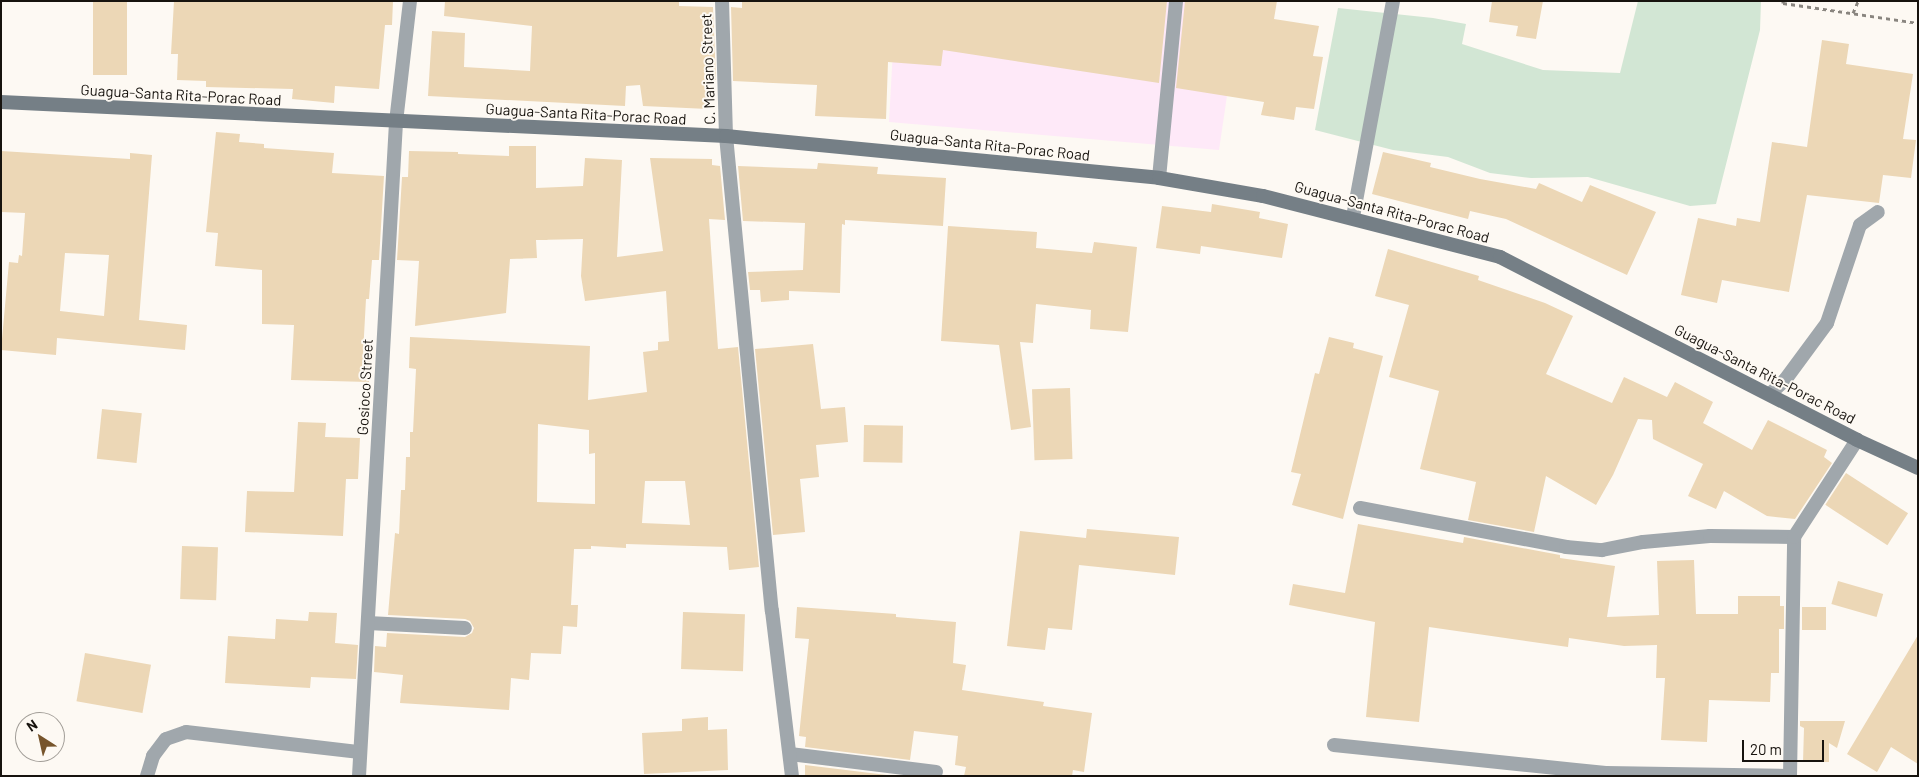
<!DOCTYPE html>
<html>
<head>
<meta charset="utf-8">
<style>
  body { margin:0 }
  #map { position:relative; width:1919px; height:777px; overflow:hidden; background:#fdf9f3; font-family:Barlow,sans-serif }
  div>[style] { position:absolute }
  .education>* { inset:0; background:#fee9f8 }
  .green>* { inset:0; background:#d2e6d4 }
  .building>* { inset:0; background:#ecd7b6; transform-origin:0 0 }
  .path>* { height:3px; margin-top:-1.5px; transform-origin:0; background:repeating-linear-gradient(90deg,#89857f 0 4px,transparent 0 8px) }
  .service>* { height:14px; margin:-7px; padding:0 7px; transform-origin:7px; border-radius:7px; background:#a0a7ac }
  .pedestrian>* { height:14px; margin:-7px; padding:0 7px; transform-origin:7px; border-radius:7px; background:#a0a7ac }
  .minor>* { height:14px; margin:-7px; padding:0 7px; transform-origin:7px; border-radius:7px; background:#a0a7ac }
  .tertiary>* { height:14px; margin:-7px; padding:0 7px; transform-origin:7px; border-radius:7px; background:#a0a7ac }
  .secondary>* { height:14px; margin:-7px; padding:0 7px; transform-origin:7px; border-radius:7px; background:#757f86 }
  span { translate:-50% -50%; white-space:nowrap; text-align:center; line-height:1.15; -webkit-text-stroke:4px #fdf9f3; paint-order:stroke }
  .street-label { font-size:15px; color:#17130e }
  .frame { position:absolute; inset:0; border:2px solid #17130e; pointer-events:none }
  .north { position:absolute; left:15px; top:712px; width:50px; height:50px; box-sizing:border-box; background:#fdf9f3; border:1px solid #a19d97; border-radius:50%; rotate:325deg; font-size:14px; font-weight:700; line-height:20px; text-align:center; color:#17130e }
  .north::after { content:''; display:block; margin:auto; width:18px; height:22px; background:#77552c; clip-path:polygon(50% 0,100% 100%,50% 72%,0 100%) }
  .scale { position:absolute; left:1742px; top:740px; width:82px; height:22px; box-sizing:border-box; border:2px solid #17130e; border-top:0; padding-left:6px; font-size:15px; line-height:18px; white-space:nowrap; color:#17130e; -webkit-text-stroke:4px #fdf9f3; paint-order:stroke }
</style>
</head>
<body>
<div id="map">
  <div class="education">
    <div style="clip-path:polygon(914px 1px,1241px 1px,1219px 150px,889px 122px,895px 13px)"></div>
  </div>
  <div class="green">
    <div style="clip-path:polygon(1638px 1px,1761px 1px,1760px 30px,1716px 204px,1690px 206px,1588px 177px,1531px 178px,1490px 173px,1448px 157px,1393px 150px,1315px 130px,1338px 8px,1433px 18px,1466px 24px,1462px 44px,1543px 70px,1620px 73px)"></div>
  </div>
  <div class="building">
    <div style="left:93px;top:1px;width:34px;height:74px"></div>
    <div style="clip-path:polygon(174px 1px,393px 1px,392px 25px,385px 25px,379px 89px,335px 86px,334px 103px,292px 99px,293px 89px,206px 87px,206px 81px,177px 80px,178px 54px,171px 54px)"></div>
    <div style="clip-path:polygon(445px 1px,679px 1px,679px 6px,713px 7px,716px 80px,709px 80px,708px 109px,643px 106px,640px 85px,626px 86px,625px 106px,428px 96px,432px 31px,465px 33px,464px 67px,530px 71px,532px 26px,444px 16px)"></div>
    <div style="clip-path:polygon(742px 1px,1167px 1px,1159px 83px,943px 50px,941px 66px,888px 62px,886px 119px,815px 116px,817px 85px,733px 81px,731px 7px,742px 8px)"></div>
    <div style="clip-path:polygon(1185px 1px,1277px 1px,1274px 19px,1319px 26px,1313px 56px,1323px 57px,1314px 109px,1296px 107px,1294px 120px,1261px 115px,1264px 102px,1176px 88px)"></div>
    <div style="clip-path:polygon(1492px 1px,1543px 1px,1536px 39px,1516px 36px,1518px 26px,1489px 22px)"></div>
    <div style="clip-path:polygon(1822px 40px,1849px 44px,1846px 64px,1913px 74px,1903px 139px,1916px 140px,1911px 178px,1883px 175px,1879px 203px,1807px 195px,1789px 292px,1722px 280px,1717px 303px,1681px 295px,1698px 218px,1736px 226px,1737px 218px,1760px 222px,1772px 142px,1807px 147px)"></div>
    <div style="clip-path:polygon(216px 132px,240px 134px,239px 142px,264px 144px,264px 148px,334px 153px,332px 173px,384px 176px,379px 260px,372px 260px,369px 299px,366px 299px,363px 354px,370px 355px,369px 382px,291px 380px,294px 325px,262px 324px,262px 270px,215px 266px,218px 233px,206px 232px)"></div>
    <div style="clip-path:polygon(evenodd,509px 146px,536px 146px,536px 188px,583px 186px,585px 158px,622px 160px,617px 257px,663px 251px,650px 158px,712px 159px,712px 165px,720px 166px,725px 220px,709px 219px,718px 349px,738px 347px,759px 567px,729px 570px,727px 547px,626px 544px,626px 548px,591px 546px,591px 549px,574px 549px,571px 605px,578px 605px,577px 627px,563px 626px,561px 654px,531px 653px,529px 680px,511px 678px,509px 710px,400px 703px,403px 675px,374px 672px,375px 646px,386px 647px,387px 633px,465px 637px,472px 633px,474px 628px,470px 621px,465px 619px,388px 615px,395px 533px,399px 534px,401px 490px,405px 490px,406px 457px,410px 457px,410px 432px,413px 432px,416px 369px,409px 368px,410px 337px,590px 346px,588px 400px,647px 392px,643px 352px,658px 350px,658px 342px,669px 341px,666px 291px,585px 301px,581px 276px,583px 239px,536px 240px,537px 258px,510px 259px,506px 313px,415px 326px,419px 261px,397px 260px,402px 177px,408px 177px,409px 151px,458px 152px,458px 154px,509px 156px,509px 146px,538px 424px,589px 430px,589px 454px,595px 453px,595px 504px,537px 502px,538px 424px,509px 146px,645px 481px,685px 481px,690px 525px,642px 523px,645px 481px)"></div>
    <div style="clip-path:polygon(evenodd,1px 151px,130px 159px,130px 153px,152px 155px,139px 320px,187px 325px,185px 350px,57px 338px,56px 355px,1px 350px,9px 262px,18px 263px,19px 255px,22px 256px,25px 213px,1px 212px,1px 151px,65px 253px,109px 255px,104px 316px,60px 311px,65px 253px)"></div>
    <div style="clip-path:polygon(1383px 152px,1431px 163px,1430px 167px,1480px 179px,1536px 189px,1539px 183px,1582px 202px,1590px 185px,1656px 212px,1627px 275px,1506px 219px,1470px 211px,1468px 219px,1372px 194px)"></div>
    <div style="clip-path:polygon(818px 163px,878px 167px,877px 174px,946px 178px,943px 226px,845px 220px,845px 225px,842px 224px,840px 293px,789px 291px,789px 300px,761px 302px,760px 290px,750px 290px,748px 272px,803px 270px,805px 223px,743px 221px,738px 166px,817px 169px)"></div>
    <div style="clip-path:polygon(1212px 204px,1260px 212px,1259px 218px,1288px 224px,1282px 258px,1201px 246px,1200px 254px,1156px 248px,1162px 206px,1211px 212px)"></div>
    <div style="clip-path:polygon(948px 226px,1037px 232px,1036px 248px,1092px 253px,1094px 242px,1137px 247px,1128px 332px,1090px 329px,1091px 310px,1036px 304px,1033px 343px,1020px 342px,1031px 427px,1011px 430px,999px 345px,941px 341px)"></div>
    <div style="clip-path:polygon(1388px 249px,1479px 276px,1478px 280px,1545px 303px,1573px 316px,1546px 374px,1612px 403px,1624px 377px,1667px 397px,1675px 382px,1713px 402px,1703px 423px,1752px 450px,1768px 420px,1827px 450px,1824px 457px,1832px 463px,1795px 519px,1767px 516px,1724px 491px,1716px 509px,1688px 496px,1703px 464px,1653px 439px,1652px 420px,1638px 419px,1613px 475px,1596px 505px,1546px 476px,1534px 532px,1468px 520px,1476px 482px,1420px 469px,1439px 391px,1389px 377px,1409px 305px,1375px 296px)"></div>
    <div style="clip-path:polygon(1329px 337px,1354px 343px,1353px 348px,1383px 356px,1343px 519px,1292px 505px,1301px 474px,1291px 472px,1315px 373px,1319px 374px)"></div>
    <div style="clip-path:polygon(813px 344px,821px 409px,845px 407px,848px 442px,816px 445px,819px 477px,800px 479px,805px 532px,773px 535px,755px 349px)"></div>
    <div style="left:1070px;top:388px;width:71px;height:38px;rotate:88deg"></div>
    <div style="left:102px;top:409px;width:40px;height:50px;rotate:6deg"></div>
    <div style="clip-path:polygon(298px 422px,326px 423px,325px 437px,360px 438px,358px 479px,346px 479px,343px 536px,245px 532px,247px 491px,294px 492px)"></div>
    <div style="left:864px;top:425px;width:39px;height:37px;rotate:1deg"></div>
    <div style="left:1846px;top:473px;width:74px;height:38px;rotate:33deg"></div>
    <div style="clip-path:polygon(1358px 524px,1463px 543px,1464px 537px,1560px 555px,1560px 558px,1615px 566px,1607px 617px,1659px 615px,1657px 561px,1694px 560px,1696px 614px,1738px 614px,1738px 596px,1780px 596px,1780px 606px,1784px 606px,1784px 629px,1779px 629px,1779px 673px,1771px 673px,1770px 702px,1709px 700px,1707px 742px,1661px 740px,1665px 678px,1656px 678px,1657px 645px,1624px 646px,1569px 638px,1568px 647px,1429px 627px,1419px 722px,1366px 717px,1375px 622px,1289px 605px,1293px 584px,1345px 593px)"></div>
    <div style="clip-path:polygon(1087px 529px,1179px 537px,1175px 575px,1079px 565px,1072px 630px,1048px 628px,1045px 650px,1007px 646px,1020px 531px,1086px 538px)"></div>
    <div style="left:182px;top:546px;width:36px;height:53px;rotate:2deg"></div>
    <div style="left:1838px;top:581px;width:47px;height:24px;rotate:16deg"></div>
    <div style="clip-path:polygon(797px 607px,896px 614px,896px 617px,956px 622px,953px 663px,966px 665px,962px 690px,1044px 702px,1043px 706px,1092px 713px,1084px 772px,1073px 770px,1072px 776px,964px 776px,966px 767px,955px 765px,958px 736px,914px 731px,910px 760px,805px 747px,806px 737px,799px 736px,809px 639px,795px 638px)"></div>
    <div style="left:1802px;top:607px;width:24px;height:23px"></div>
    <div style="clip-path:polygon(309px 612px,337px 613px,335px 643px,358px 645px,356px 679px,311px 677px,310px 688px,225px 683px,228px 636px,275px 639px,276px 619px,308px 621px)"></div>
    <div style="left:683px;top:612px;width:62px;height:57px;rotate:2deg"></div>
    <div style="clip-path:polygon(1918px 635px,1918px 764px,1891px 747px,1877px 772px,1847px 754px)"></div>
    <div style="left:85px;top:653px;width:67px;height:49px;rotate:10deg"></div>
    <div style="clip-path:polygon(708px 717px,708px 730px,727px 729px,728px 770px,644px 774px,642px 733px,682px 731px,682px 719px)"></div>
    <div style="clip-path:polygon(1800px 721px,1845px 721px,1837px 748px,1829px 743px,1829px 762px,1803px 762px,1804px 728px,1800px 726px)"></div>
    <div style="clip-path:polygon(805px 765px,895px 776px,805px 776px)"></div>
  </div>
  <div class="path">
    <div style="left:1783px;top:1px;width:2px;rotate:90deg"></div>
    <div style="left:1783px;top:3px;width:136px;rotate:8.4deg"></div>
    <div style="left:1853px;top:13px;width:13px;rotate:-67deg"></div>
  </div>
  <div class="service">
    <div style="left:1159px;top:178px;width:178px;rotate:-84.5deg"></div>
  </div>
  <div class="pedestrian">
    <div style="left:368px;top:623px;width:97px;rotate:3deg"></div>
  </div>
  <div class="minor">
    <div style="left:1353px;top:217px;width:220px;rotate:-79.5deg"></div>
    <div style="left:1770px;top:394px;width:21px;rotate:-43deg"></div>
    <div style="left:1785px;top:380px;width:71px;rotate:-53.6deg"></div>
    <div style="left:1827px;top:323px;width:103px;rotate:-71.4deg"></div>
    <div style="left:1860px;top:225px;width:22px;rotate:-36deg"></div>
    <div style="left:1360px;top:508px;width:210px;rotate:10.7deg"></div>
    <div style="left:1566px;top:547px;width:36px;rotate:5deg"></div>
    <div style="left:1602px;top:550px;width:42px;rotate:-11deg"></div>
    <div style="left:1643px;top:542px;width:67px;rotate:-5.1deg"></div>
    <div style="left:1710px;top:536px;width:84px;rotate:0.7deg"></div>
    <div style="left:1334px;top:745px;width:273px;rotate:5.9deg"></div>
    <div style="left:1606px;top:773px;width:184px;rotate:0.9deg"></div>
    <div style="left:790px;top:754px;width:147px;rotate:7deg"></div>
    <div style="left:147px;top:776px;width:21px;rotate:-73deg"></div>
    <div style="left:153px;top:756px;width:21px;rotate:-53deg"></div>
    <div style="left:166px;top:739px;width:21px;rotate:-19deg"></div>
    <div style="left:186px;top:732px;width:175px;rotate:6.6deg"></div>
    <div style="left:1790px;top:776px;width:239px;rotate:-89deg"></div>
    <div style="left:1794px;top:537px;width:116px;rotate:-57deg"></div>
  </div>
  <div class="tertiary">
    <div style="left:722px;top:1px;width:135px;rotate:88.3deg"></div>
    <div style="left:726px;top:136px;width:477px;rotate:84.5deg"></div>
    <div style="left:772px;top:611px;width:166px;rotate:83.1deg"></div>
    <div style="left:359px;top:776px;width:655px;rotate:-86.76deg"></div>
    <div style="left:396px;top:122px;width:122px;rotate:-83.4deg"></div>
  </div>
  <div class="secondary">
    <div style="left:1px;top:102px;width:726px;rotate:2.69deg"></div>
    <div style="left:726px;top:136px;width:435px;rotate:5.5deg"></div>
    <div style="left:1159px;top:178px;width:106px;rotate:9.8deg"></div>
    <div style="left:1263px;top:196px;width:245px;rotate:14.4deg"></div>
    <div style="left:1500px;top:257px;width:401px;rotate:27.1deg"></div>
    <div style="left:1857px;top:440px;width:67px;rotate:24.7deg"></div>
  </div>
  <div class="street-label">
    <span style="left:708px;top:69px;rotate:-92deg">C. Mariano Street</span>
    <span style="left:181px;top:95px;rotate:3deg">Guagua-Santa Rita-Porac Road</span>
    <span style="left:586px;top:114px;rotate:3deg">Guagua-Santa Rita-Porac Road</span>
    <span style="left:990px;top:145px;rotate:6deg">Guagua-Santa Rita-Porac Road</span>
    <span style="left:1392px;top:212px;rotate:15deg">Guagua-Santa Rita-Porac Road</span>
    <span style="left:1765px;top:374px;rotate:27deg">Guagua-Santa Rita-Porac Road</span>
    <span style="left:365px;top:387px;rotate:-87deg">Gosioco Street</span>
  </div>
  <div class="frame"></div>
  <div class="north">N</div>
  <div class="scale">20 m</div>
</div>
</body>
</html>
